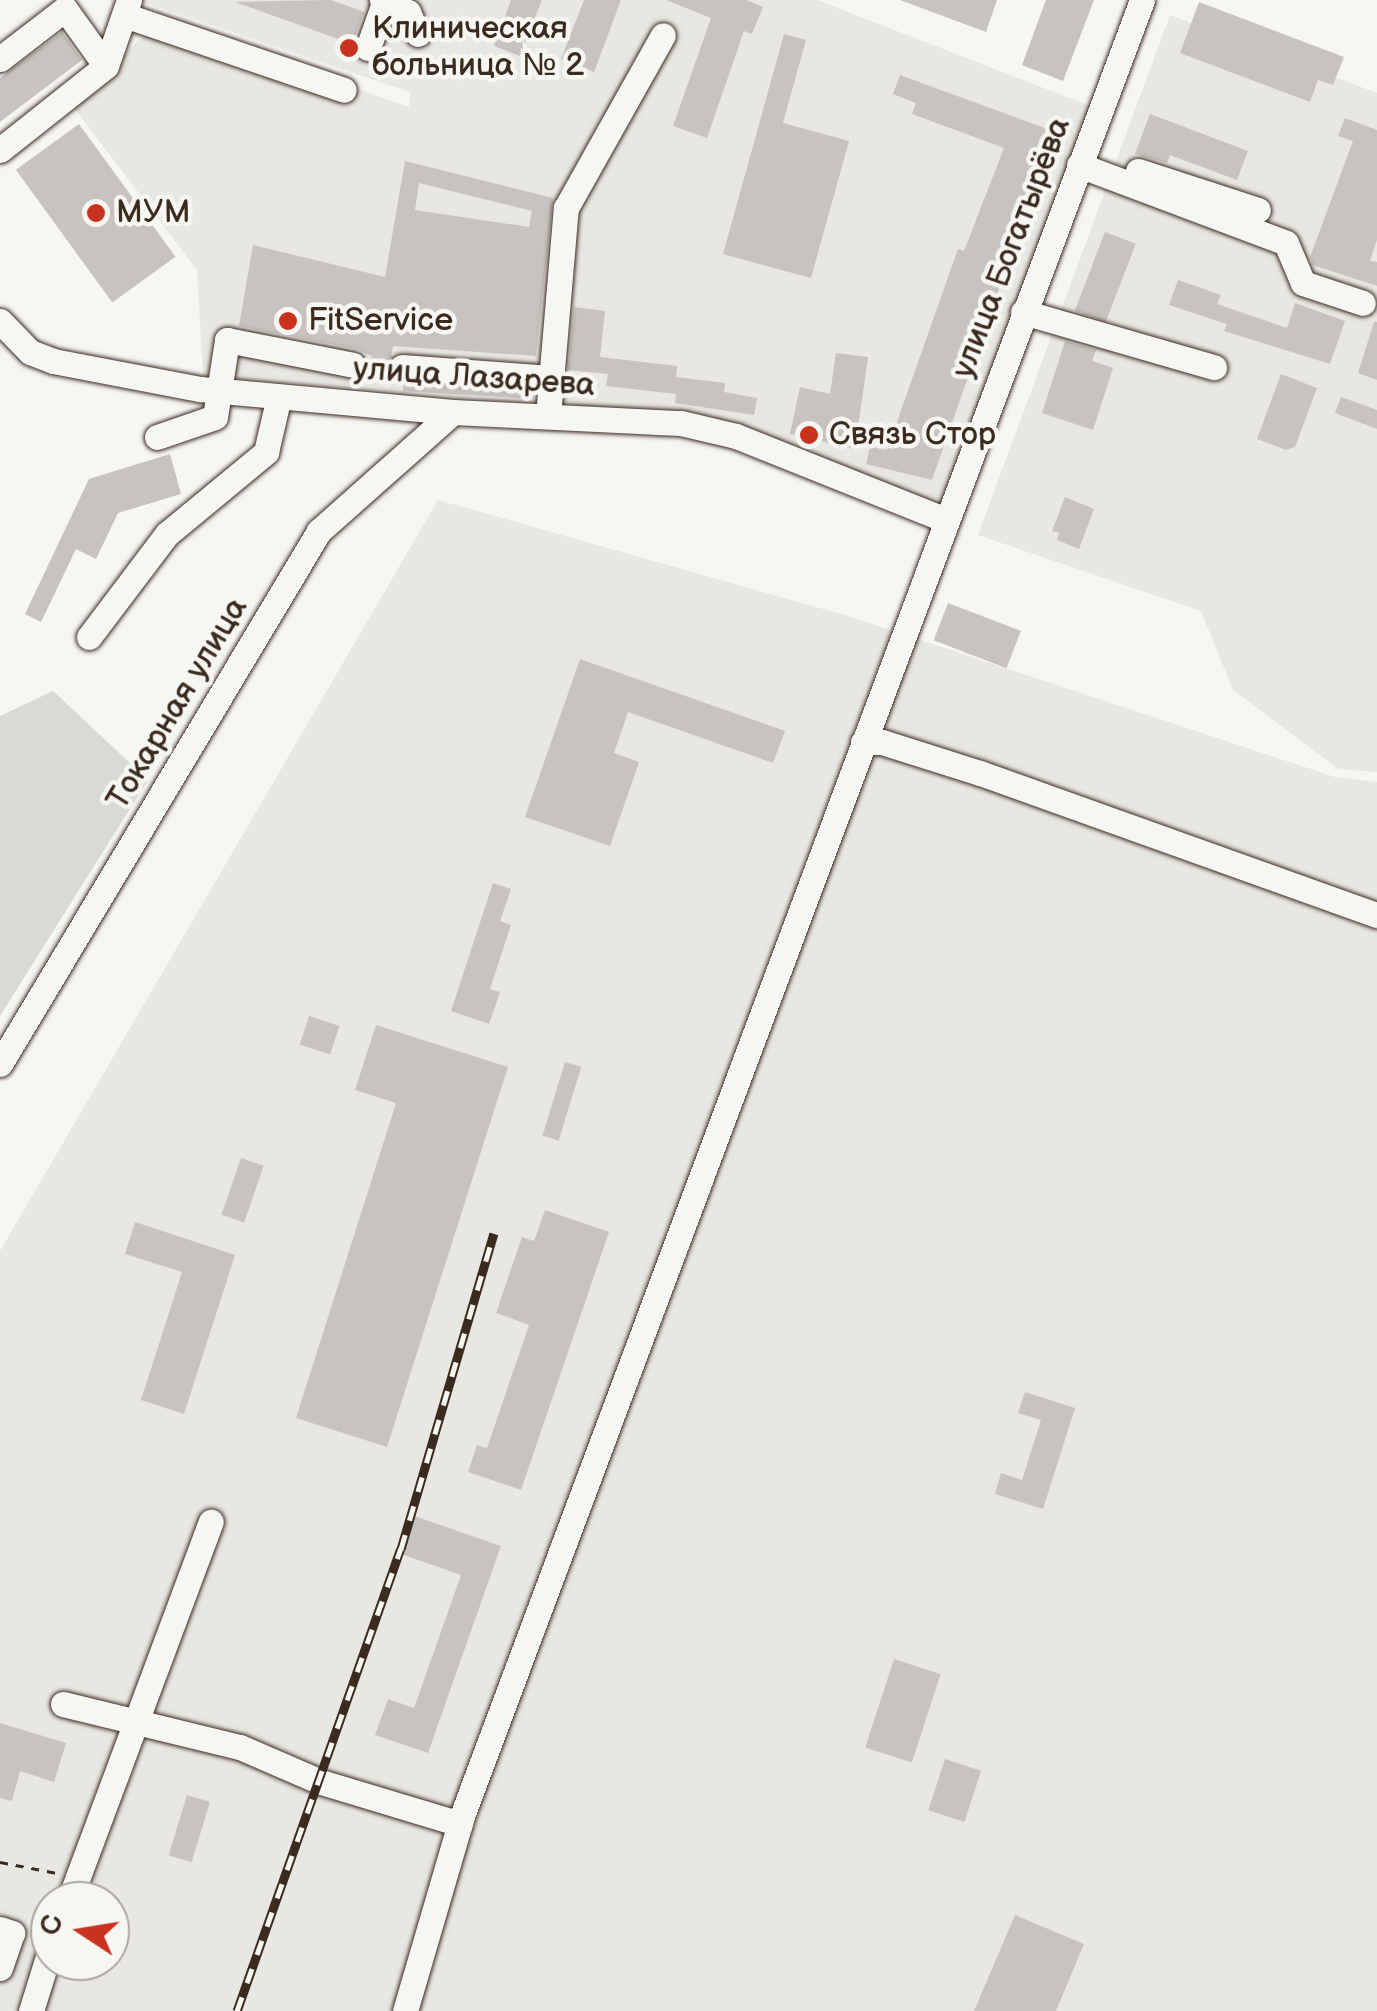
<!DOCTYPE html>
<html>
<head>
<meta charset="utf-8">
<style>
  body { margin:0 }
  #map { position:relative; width:1377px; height:2011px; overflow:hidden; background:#f6f6f2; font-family:"Balsamiq Sans",sans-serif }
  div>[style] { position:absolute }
  .built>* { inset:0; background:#e8e7e2 }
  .green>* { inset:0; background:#dad9d3 }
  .building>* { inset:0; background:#c8c3be; transform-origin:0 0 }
  .path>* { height:2.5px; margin-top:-1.25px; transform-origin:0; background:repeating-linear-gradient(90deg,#3b2a1e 0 8px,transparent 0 16px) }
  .roads { filter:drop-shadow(0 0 2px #3b2a1e) drop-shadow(0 0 2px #3b2a1e) }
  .minor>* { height:25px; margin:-12.5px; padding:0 12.5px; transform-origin:12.5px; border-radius:12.5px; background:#f6f6f2 }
  .rail>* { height:9px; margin-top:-4.5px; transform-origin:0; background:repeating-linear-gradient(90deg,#f6f6f2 0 15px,#3b2a1e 0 30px); box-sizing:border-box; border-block:2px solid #3b2a1e }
  .dots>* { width:28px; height:28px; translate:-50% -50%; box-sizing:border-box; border:5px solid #f6f6f2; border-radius:50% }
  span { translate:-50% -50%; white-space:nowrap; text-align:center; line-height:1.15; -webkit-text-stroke:9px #f6f6f2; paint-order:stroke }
  .poi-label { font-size:32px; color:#3b2a1e }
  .left { translate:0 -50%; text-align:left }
  .street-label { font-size:32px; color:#3b2a1e }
  .north { position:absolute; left:30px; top:1881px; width:100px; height:100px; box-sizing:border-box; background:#f6f6f2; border:2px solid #aba49d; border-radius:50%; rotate:282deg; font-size:28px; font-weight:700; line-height:40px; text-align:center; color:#3b2a1e }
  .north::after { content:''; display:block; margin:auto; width:35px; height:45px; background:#c8321e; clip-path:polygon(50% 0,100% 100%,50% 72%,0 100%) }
</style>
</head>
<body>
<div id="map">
  <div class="built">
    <div style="clip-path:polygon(137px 0,817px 0,1090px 106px,940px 507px,686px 416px,203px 376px,197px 270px,72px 105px,160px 20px,409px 107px,410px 92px)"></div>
    <div style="clip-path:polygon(1170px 15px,1377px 93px,1377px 772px,1338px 769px,1233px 690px,1201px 611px,978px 535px)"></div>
    <div style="clip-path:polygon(evenodd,438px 500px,848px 616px,1335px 777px,1377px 782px,1377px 2011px,0 2011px,0 1251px,438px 500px,50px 1901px,110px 1901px,110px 1961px,50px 1961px,50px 1901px)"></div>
  </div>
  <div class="green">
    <div style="clip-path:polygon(53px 691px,148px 780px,0 1016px,0 716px)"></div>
  </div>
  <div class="building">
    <div style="clip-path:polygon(331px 0,364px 12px,352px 44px,235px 2px)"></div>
    <div style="clip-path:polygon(511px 0,542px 0,520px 56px,494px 46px)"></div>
    <div style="clip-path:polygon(584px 0,621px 0,594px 72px,561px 59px)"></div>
    <div style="clip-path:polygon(666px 0,746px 0,763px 7px,752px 34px,744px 31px,707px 138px,673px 126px,711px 18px)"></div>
    <div style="clip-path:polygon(900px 0,997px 0,986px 32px)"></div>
    <div style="clip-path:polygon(1046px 0,1094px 0,1063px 81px,1022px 65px)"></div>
    <div style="clip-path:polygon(1199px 2px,1344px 57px,1333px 85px,1318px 80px,1310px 102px,1180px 53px)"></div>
    <div style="clip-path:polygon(62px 32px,82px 60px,0 122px,0 78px)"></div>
    <div style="clip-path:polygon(784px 34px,806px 40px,783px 123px,849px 141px,811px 278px,723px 254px)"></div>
    <div style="clip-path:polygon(900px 75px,1053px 131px,997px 263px,1007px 266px,932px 480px,866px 464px,870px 447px,887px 450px,958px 249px,964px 251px,1004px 148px,912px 114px,916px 103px,893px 94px)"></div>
    <div style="clip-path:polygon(1150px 114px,1248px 151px,1237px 180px,1170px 155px,1167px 163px,1135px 154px)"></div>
    <div style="clip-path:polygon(1345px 118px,1377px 130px,1377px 240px,1370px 261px,1377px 262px,1377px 286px,1313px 265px,1310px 257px,1353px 141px,1338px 136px)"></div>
    <div style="left:79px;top:124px;width:164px;height:78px;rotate:54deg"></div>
    <div style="clip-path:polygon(evenodd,405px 161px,553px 198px,536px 356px,393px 346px,387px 383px,368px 380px,372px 356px,357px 349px,239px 326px,253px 245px,385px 277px,405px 161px,419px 183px,532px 211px,529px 227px,415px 210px,419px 183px)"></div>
    <div style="left:1105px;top:232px;width:33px;height:84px;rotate:21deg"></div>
    <div style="clip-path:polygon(1178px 280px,1221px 295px,1217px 304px,1287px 328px,1295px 303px,1345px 321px,1330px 364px,1224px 331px,1227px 324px,1169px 305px)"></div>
    <div style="clip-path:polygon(574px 307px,605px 311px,600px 357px,677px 366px,676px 377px,725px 383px,724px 392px,757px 398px,754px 415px,675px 403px,676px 394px,606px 386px,608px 374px,568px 370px)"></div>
    <div style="clip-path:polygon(1374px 322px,1377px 322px,1377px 380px,1358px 373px)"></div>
    <div style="clip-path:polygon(1065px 341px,1096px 350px,1092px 361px,1113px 368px,1093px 430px,1042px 413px)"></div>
    <div style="clip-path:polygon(836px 353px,868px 357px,855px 449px,790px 434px,800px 387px,830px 394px)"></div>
    <div style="clip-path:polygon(1281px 374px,1317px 388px,1295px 447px,1286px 450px,1257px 439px)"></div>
    <div style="clip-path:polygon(403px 383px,534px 393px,533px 399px,403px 391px)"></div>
    <div style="clip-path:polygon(1341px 397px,1377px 410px,1377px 429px,1335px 413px)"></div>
    <div style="clip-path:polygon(170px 454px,181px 494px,118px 513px,96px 559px,76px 549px,41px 622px,25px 614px,89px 479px)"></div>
    <div style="clip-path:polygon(1065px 497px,1094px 509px,1079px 549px,1057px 540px,1059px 533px,1052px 531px)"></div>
    <div style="left:948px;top:603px;width:78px;height:40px;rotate:21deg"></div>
    <div style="clip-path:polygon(580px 659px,785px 731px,773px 763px,628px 712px,614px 753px,639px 762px,610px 846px,525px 817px)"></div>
    <div style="clip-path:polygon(493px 883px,511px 889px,500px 921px,511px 925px,490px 989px,500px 992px,489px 1024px,451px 1011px)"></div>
    <div style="left:309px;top:1016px;width:32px;height:30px;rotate:18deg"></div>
    <div style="clip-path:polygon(376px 1025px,508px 1067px,387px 1447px,296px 1418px,396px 1103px,355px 1090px)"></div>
    <div style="left:565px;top:1062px;width:17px;height:77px;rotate:17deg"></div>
    <div style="left:241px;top:1158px;width:24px;height:60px;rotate:19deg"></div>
    <div style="clip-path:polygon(545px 1210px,609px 1232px,521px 1490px,468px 1472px,477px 1445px,487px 1448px,529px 1325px,496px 1313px,522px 1237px,534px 1241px)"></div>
    <div style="clip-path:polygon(135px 1222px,235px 1255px,184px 1414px,141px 1400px,182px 1272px,125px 1254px)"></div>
    <div style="clip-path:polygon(1025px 1392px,1075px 1408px,1043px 1509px,995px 1494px,1001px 1473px,1022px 1480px,1041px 1420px,1018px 1413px)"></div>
    <div style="clip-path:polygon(414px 1516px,501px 1546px,428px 1753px,375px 1735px,388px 1699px,414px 1708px,461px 1575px,401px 1554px)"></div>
    <div style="left:894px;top:1659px;width:49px;height:93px;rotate:18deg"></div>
    <div style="clip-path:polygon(0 1723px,66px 1743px,54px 1782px,20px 1771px,12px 1801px,0 1798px)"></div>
    <div style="left:945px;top:1759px;width:38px;height:54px;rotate:18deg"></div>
    <div style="left:187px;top:1795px;width:24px;height:63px;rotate:17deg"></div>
    <div style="clip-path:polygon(1015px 1915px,1084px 1944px,1056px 2011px,974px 2011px)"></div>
  </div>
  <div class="path">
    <div style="left:0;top:1862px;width:58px;rotate:10.9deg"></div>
  </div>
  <div class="roads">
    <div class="minor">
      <div style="left:382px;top:0;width:29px;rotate:25deg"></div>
      <div style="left:408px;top:12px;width:24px;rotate:66deg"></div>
      <div style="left:124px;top:15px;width:232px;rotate:18.8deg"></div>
      <div style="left:368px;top:48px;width:51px;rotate:-70.5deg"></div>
      <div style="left:0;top:59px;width:82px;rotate:-37.6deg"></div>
      <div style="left:65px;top:9px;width:70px;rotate:54.3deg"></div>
      <div style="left:0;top:150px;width:135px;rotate:-38.4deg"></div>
      <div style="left:106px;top:66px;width:70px;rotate:-70.8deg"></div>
      <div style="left:1079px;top:165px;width:221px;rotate:20.6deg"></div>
      <div style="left:1286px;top:243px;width:43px;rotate:67deg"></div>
      <div style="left:1303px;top:283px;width:63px;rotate:18.4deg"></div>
      <div style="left:1138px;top:171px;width:126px;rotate:18deg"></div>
      <div style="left:1023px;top:312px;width:199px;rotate:16.1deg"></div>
      <div style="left:0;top:321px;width:43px;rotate:45.9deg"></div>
      <div style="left:30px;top:352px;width:25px;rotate:21deg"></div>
      <div style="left:53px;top:361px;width:150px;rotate:10.8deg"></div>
      <div style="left:200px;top:389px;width:254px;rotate:5.2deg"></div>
      <div style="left:453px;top:412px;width:228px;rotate:2.8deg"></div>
      <div style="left:681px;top:423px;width:57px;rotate:13.3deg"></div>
      <div style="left:736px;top:436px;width:224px;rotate:21.8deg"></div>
      <div style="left:402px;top:367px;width:149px;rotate:4.2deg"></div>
      <div style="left:548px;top:416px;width:209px;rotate:-85.1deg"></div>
      <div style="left:566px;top:208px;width:198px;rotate:-60.7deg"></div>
      <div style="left:157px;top:437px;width:61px;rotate:-19deg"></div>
      <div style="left:215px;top:417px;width:78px;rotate:-81.1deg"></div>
      <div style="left:227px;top:340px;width:128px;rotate:11.2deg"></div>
      <div style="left:89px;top:637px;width:129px;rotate:-52.9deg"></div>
      <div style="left:167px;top:534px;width:129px;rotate:-39.6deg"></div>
      <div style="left:266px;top:452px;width:57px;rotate:-76.9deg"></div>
      <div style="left:863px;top:742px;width:19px"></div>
      <div style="left:882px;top:742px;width:103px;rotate:17.6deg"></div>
      <div style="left:980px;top:773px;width:422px;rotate:19.7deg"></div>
      <div style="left:0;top:1064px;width:621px;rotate:-59.1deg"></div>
      <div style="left:319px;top:531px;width:179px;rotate:-41.6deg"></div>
      <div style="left:63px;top:1704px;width:182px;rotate:13.7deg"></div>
      <div style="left:240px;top:1747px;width:88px;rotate:23.4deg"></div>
      <div style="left:321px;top:1782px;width:145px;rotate:16.8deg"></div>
      <div style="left:69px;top:1901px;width:405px;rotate:-69.5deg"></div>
      <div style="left:0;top:1929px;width:13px;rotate:18deg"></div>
      <div style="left:12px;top:1933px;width:37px;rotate:109deg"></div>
      <div style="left:31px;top:2011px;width:64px;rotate:-72.7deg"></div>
      <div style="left:405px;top:2011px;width:203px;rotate:-73.7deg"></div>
      <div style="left:462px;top:1816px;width:1939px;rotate:-69.47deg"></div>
    </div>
  </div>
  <div class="rail">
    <div style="left:237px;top:2011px;width:490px;rotate:-70.5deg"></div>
    <div style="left:401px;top:1549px;width:329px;rotate:-73.6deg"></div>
  </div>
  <div class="dots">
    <div style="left:349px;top:48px;background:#c8321e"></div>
    <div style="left:96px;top:213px;background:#c8321e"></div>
    <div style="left:288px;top:321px;background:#c8321e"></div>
    <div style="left:809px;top:435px;background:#c8321e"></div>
  </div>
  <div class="poi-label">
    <span class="left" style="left:372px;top:48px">Клиническая<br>больница № 2</span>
    <span class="left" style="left:116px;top:213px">МУМ</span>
    <span class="left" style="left:308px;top:321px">FitService</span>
    <span class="left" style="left:829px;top:435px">Связь Стор</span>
  </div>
  <div class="street-label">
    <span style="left:1012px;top:248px;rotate:-69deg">улица Богатырёва</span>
    <span style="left:474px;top:378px;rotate:4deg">улица Лазарева</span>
    <span style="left:178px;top:704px;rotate:-59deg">Токарная улица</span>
  </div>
  <div class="north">С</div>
</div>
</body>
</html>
